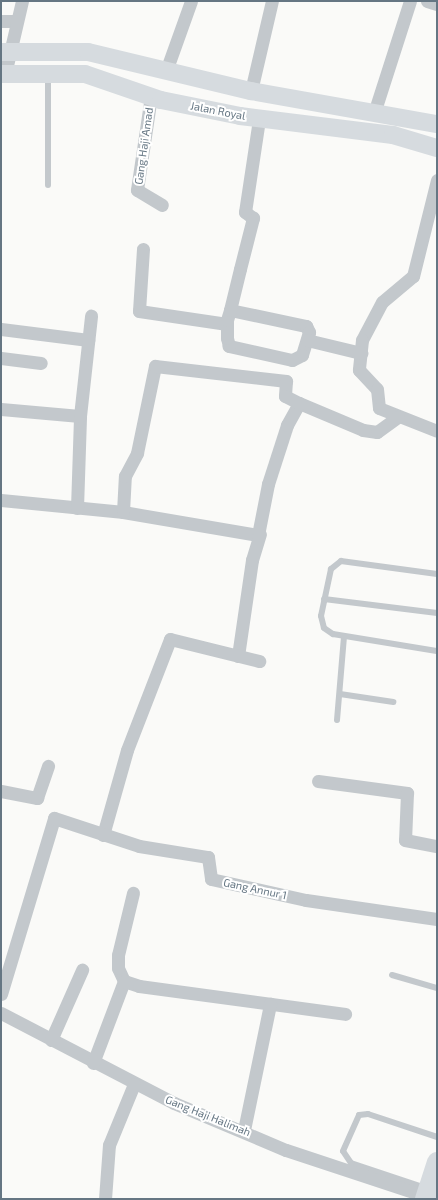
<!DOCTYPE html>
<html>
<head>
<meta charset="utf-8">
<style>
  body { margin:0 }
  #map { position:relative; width:438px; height:1200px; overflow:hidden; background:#fafaf8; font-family:"Exo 2",sans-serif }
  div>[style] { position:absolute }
  .lane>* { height:6px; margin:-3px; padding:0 3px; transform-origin:3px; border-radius:3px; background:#c3c8cc }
  .street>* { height:13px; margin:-6.5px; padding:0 6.5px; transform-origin:6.5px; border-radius:6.5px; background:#c3c8cc }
  .secondary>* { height:18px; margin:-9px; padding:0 9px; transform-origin:9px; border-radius:9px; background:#d6dbdf }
  .primary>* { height:20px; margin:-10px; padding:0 10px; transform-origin:10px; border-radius:10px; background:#d6dbdf }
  span { translate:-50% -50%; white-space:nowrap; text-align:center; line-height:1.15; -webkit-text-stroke:4px #fff; paint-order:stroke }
  .street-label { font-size:11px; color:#657683 }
  .frame { position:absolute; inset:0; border:2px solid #657683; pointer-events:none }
</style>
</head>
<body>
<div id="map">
  <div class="lane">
    <div style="left:48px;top:185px;width:109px;rotate:-90deg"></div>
    <div style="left:437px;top:574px;width:97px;rotate:-172.3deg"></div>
    <div style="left:341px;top:561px;width:13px;rotate:141deg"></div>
    <div style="left:331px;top:569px;width:48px;rotate:102deg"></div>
    <div style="left:321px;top:616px;width:12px;rotate:76deg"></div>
    <div style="left:324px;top:628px;width:11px;rotate:34deg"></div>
    <div style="left:333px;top:634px;width:105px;rotate:9.3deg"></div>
    <div style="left:324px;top:599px;width:114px;rotate:7.1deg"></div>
    <div style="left:340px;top:694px;width:54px;rotate:8.6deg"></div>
    <div style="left:337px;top:720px;width:84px;rotate:-85.2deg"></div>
    <div style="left:392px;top:975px;width:47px;rotate:16.1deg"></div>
    <div style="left:426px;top:1188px;width:79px;rotate:-161.6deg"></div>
    <div style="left:351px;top:1163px;width:14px;rotate:-124deg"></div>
    <div style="left:343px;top:1151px;width:39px;rotate:-66deg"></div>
    <div style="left:359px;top:1115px;width:9px;rotate:-6deg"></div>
    <div style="left:368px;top:1114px;width:73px;rotate:18.4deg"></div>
  </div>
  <div class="street">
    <div style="left:427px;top:1px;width:10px;rotate:17deg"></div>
    <div style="left:1px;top:21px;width:15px"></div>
    <div style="left:166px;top:71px;width:74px;rotate:-70.3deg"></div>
    <div style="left:5px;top:74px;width:75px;rotate:-76.9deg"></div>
    <div style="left:251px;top:91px;width:92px;rotate:-76.9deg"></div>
    <div style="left:151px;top:96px;width:95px;rotate:98.5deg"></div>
    <div style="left:137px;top:190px;width:29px;rotate:31deg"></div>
    <div style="left:375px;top:110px;width:114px;rotate:-72.2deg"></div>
    <div style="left:437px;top:180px;width:99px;rotate:104deg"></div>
    <div style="left:413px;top:276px;width:40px;rotate:140deg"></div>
    <div style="left:382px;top:302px;width:43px;rotate:117.8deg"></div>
    <div style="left:362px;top:340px;width:30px;rotate:96deg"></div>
    <div style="left:359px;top:370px;width:26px;rotate:47deg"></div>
    <div style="left:377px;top:389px;width:19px;rotate:84deg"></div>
    <div style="left:379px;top:408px;width:62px;rotate:21.6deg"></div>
    <div style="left:143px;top:249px;width:62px;rotate:93.7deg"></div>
    <div style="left:139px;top:311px;width:89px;rotate:8.4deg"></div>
    <div style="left:230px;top:310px;width:78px;rotate:11.9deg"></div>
    <div style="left:306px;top:326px;width:7px;rotate:63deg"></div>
    <div style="left:309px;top:332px;width:24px;rotate:107deg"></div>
    <div style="left:302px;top:355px;width:11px;rotate:153deg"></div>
    <div style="left:292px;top:360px;width:65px;rotate:-167.5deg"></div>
    <div style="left:229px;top:346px;width:8px;rotate:-104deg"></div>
    <div style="left:227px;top:338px;width:18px;rotate:-90deg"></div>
    <div style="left:227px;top:320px;width:10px;rotate:-73deg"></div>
    <div style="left:230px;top:310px;width:42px;rotate:-76.3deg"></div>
    <div style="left:240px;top:269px;width:53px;rotate:-75.7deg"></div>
    <div style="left:253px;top:218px;width:10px;rotate:-143deg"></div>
    <div style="left:245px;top:212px;width:94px;rotate:-81.4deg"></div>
    <div style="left:1px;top:329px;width:88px;rotate:7.2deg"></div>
    <div style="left:307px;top:340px;width:56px;rotate:13.5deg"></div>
    <div style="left:1px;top:358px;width:40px;rotate:7.1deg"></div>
    <div style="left:1px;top:409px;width:79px;rotate:5.1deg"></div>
    <div style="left:1px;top:500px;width:123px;rotate:5.6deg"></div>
    <div style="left:123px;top:512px;width:137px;rotate:9.7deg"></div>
    <div style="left:258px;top:535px;width:52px;rotate:-78.9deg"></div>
    <div style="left:268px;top:484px;width:62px;rotate:-72.1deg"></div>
    <div style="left:287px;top:425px;width:25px;rotate:-61deg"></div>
    <div style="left:299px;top:403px;width:69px;rotate:22.9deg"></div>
    <div style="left:363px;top:430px;width:14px;rotate:8deg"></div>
    <div style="left:377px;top:432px;width:26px;rotate:-36deg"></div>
    <div style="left:77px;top:508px;width:92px;rotate:-88.1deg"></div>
    <div style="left:80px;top:416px;width:101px;rotate:-83.7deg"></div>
    <div style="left:123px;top:512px;width:36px;rotate:-87deg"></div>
    <div style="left:125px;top:476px;width:26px;rotate:-62deg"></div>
    <div style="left:137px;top:453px;width:89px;rotate:-78.3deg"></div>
    <div style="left:155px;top:366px;width:132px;rotate:6.5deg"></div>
    <div style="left:286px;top:381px;width:15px;rotate:94deg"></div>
    <div style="left:285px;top:396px;width:16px;rotate:27deg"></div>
    <div style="left:238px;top:656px;width:97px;rotate:-81.7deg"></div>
    <div style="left:252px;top:560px;width:27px;rotate:-73deg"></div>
    <div style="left:318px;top:781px;width:90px;rotate:7.7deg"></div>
    <div style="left:407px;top:793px;width:47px;rotate:92.4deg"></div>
    <div style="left:405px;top:840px;width:33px;rotate:11deg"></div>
    <div style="left:1px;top:791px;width:37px;rotate:11deg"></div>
    <div style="left:37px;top:798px;width:34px;rotate:-71deg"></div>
    <div style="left:103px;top:835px;width:88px;rotate:-74.2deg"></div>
    <div style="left:127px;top:750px;width:119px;rotate:-68.8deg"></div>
    <div style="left:170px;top:639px;width:92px;rotate:13.9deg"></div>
    <div style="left:124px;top:981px;width:14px;rotate:-115deg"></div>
    <div style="left:118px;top:968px;width:13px;rotate:-90deg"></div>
    <div style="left:118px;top:955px;width:64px;rotate:-76.4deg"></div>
    <div style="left:1px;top:994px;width:184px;rotate:-73.2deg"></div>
    <div style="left:54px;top:818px;width:89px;rotate:18.2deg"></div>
    <div style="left:139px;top:846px;width:70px;rotate:9.1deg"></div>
    <div style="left:208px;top:857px;width:22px;rotate:82deg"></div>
    <div style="left:211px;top:879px;width:97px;rotate:12.5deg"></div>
    <div style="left:306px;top:900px;width:132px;rotate:8.3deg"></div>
    <div style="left:1px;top:1013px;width:195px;rotate:27.5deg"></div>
    <div style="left:174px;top:1103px;width:121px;rotate:22.8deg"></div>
    <div style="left:286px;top:1150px;width:146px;rotate:18.3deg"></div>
    <div style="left:51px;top:1040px;width:77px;rotate:-66.1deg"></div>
    <div style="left:93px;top:1063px;width:88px;rotate:-69.3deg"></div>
    <div style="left:124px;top:981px;width:16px;rotate:18deg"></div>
    <div style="left:139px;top:986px;width:208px;rotate:7.7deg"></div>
    <div style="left:244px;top:1130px;width:129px;rotate:-78.3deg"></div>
    <div style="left:105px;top:1199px;width:54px;rotate:-85.8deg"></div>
    <div style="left:109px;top:1145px;width:66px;rotate:-67.7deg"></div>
  </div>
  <div class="secondary">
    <div style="left:1px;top:52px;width:87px"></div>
    <div style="left:88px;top:52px;width:168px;rotate:13.5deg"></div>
    <div style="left:251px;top:91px;width:189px;rotate:10.1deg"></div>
    <div style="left:1px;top:74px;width:84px"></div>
    <div style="left:85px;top:74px;width:80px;rotate:18.9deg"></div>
    <div style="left:161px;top:100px;width:81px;rotate:11.4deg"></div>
    <div style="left:240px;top:116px;width:154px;rotate:7.1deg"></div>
    <div style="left:393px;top:135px;width:46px;rotate:16.5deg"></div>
  </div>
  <div class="primary">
    <div style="left:425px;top:1199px;width:39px;rotate:-72deg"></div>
  </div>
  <div class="street-label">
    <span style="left:218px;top:111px;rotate:11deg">Jalan Royal</span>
    <span style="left:144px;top:146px;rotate:-82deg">Gang Haji Amad</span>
    <span style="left:255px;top:889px;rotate:12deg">Gang Annur 1</span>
    <span style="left:208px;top:1116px;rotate:22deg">Gang Haji Halimah</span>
  </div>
  <div class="frame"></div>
</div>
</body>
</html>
